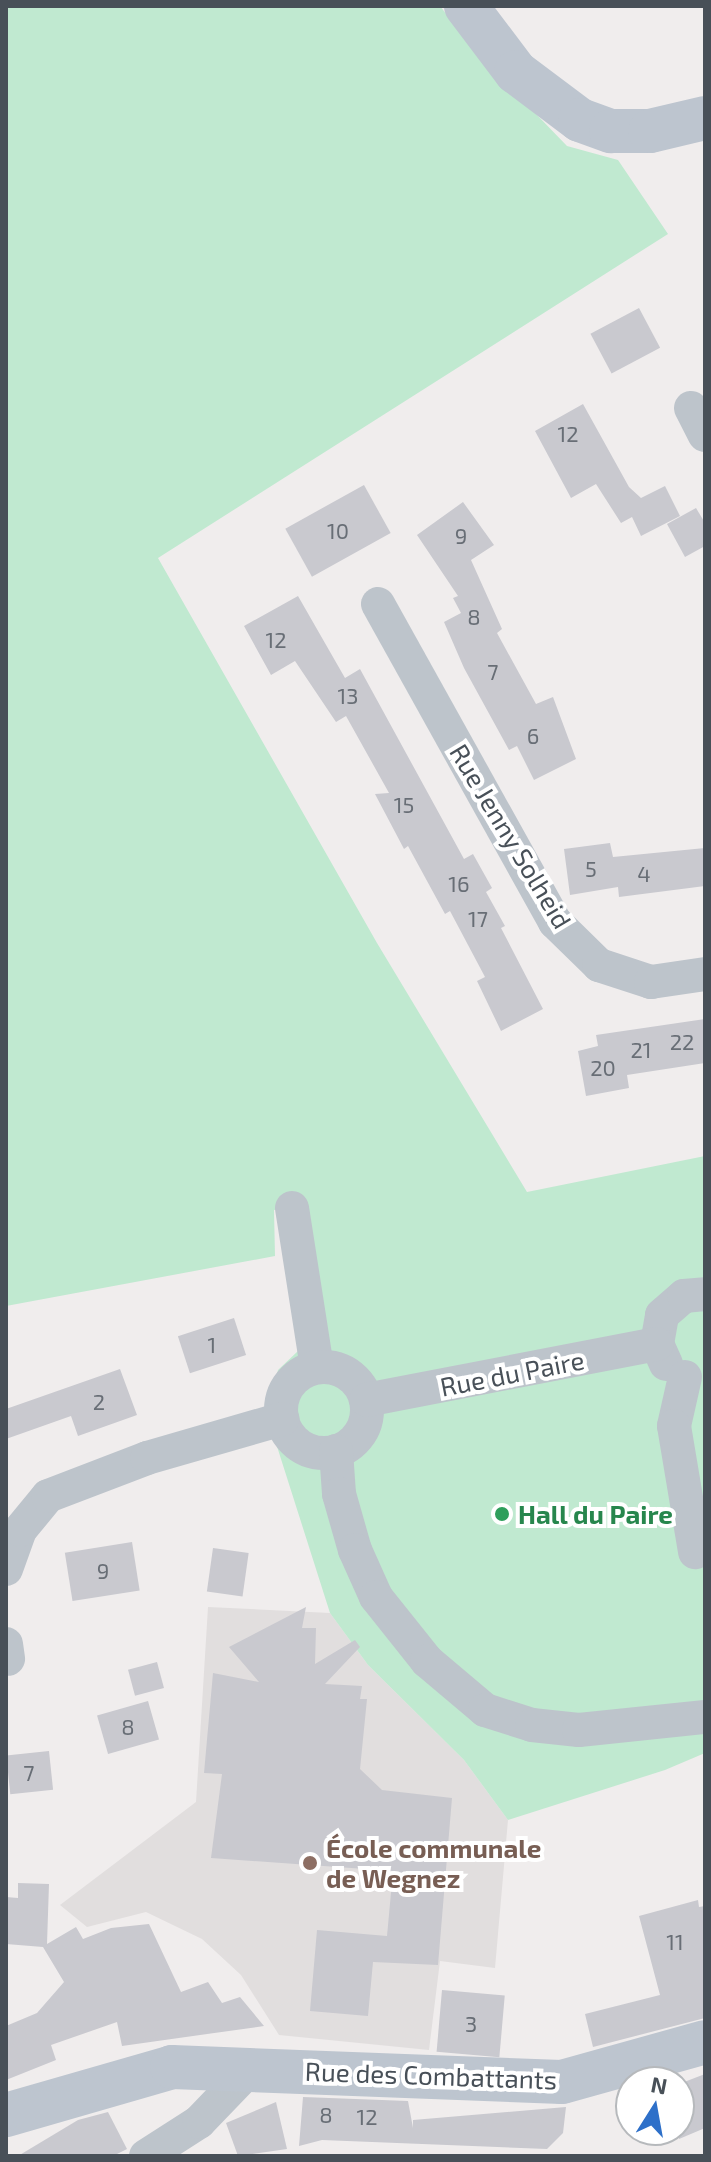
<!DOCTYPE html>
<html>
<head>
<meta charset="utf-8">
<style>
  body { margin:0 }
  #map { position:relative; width:711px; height:2162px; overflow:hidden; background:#f0eded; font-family:"Exo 2",sans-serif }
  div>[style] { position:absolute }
  .education>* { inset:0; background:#e1dede }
  .green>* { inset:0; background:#c0e9d0 }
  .building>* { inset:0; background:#c9c9cf; transform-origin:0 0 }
  .street>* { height:34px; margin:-17px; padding:0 17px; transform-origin:17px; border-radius:17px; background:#bdc4cb }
  .street>.ring { margin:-17px; padding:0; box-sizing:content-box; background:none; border:34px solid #bdc4cb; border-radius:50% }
  .secondary>* { height:44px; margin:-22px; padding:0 22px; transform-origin:22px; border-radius:22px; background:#bdc5cf }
  .dots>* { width:22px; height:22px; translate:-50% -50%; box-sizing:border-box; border:4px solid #fff; border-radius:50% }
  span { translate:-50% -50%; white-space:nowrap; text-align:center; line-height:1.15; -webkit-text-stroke:8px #fff; paint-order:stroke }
  .number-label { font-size:22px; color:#686e76 }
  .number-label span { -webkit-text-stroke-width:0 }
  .street-label { font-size:26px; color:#485058 }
  .leisure-label { font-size:26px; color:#27864d; font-weight:700 }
  .left { translate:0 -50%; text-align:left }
  .education-label { font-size:26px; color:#785e54; font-weight:700 }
  .frame { position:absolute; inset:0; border:8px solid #485058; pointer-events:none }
  .north { position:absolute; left:615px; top:2066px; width:80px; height:80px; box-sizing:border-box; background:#fff; border:2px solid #b6b9bc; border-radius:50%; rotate:11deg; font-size:22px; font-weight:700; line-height:32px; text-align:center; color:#485058 }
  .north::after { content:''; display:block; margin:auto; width:28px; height:36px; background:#2e70c9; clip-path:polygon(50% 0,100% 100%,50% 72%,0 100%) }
</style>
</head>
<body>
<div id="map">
  <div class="education">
    <div style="clip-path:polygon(208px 1607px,330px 1613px,368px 1665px,464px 1760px,508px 1820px,495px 1968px,440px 1961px,429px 2050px,279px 2035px,241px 1975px,202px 1939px,146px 1912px,87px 1927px,60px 1905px,196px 1802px)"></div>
  </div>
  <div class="green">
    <div style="clip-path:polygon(6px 6px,440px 6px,476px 52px,567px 146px,618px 160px,668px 234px,158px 558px,377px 943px,527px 1192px,705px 1156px,705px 1753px,665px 1770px,508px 1820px,464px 1760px,368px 1665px,330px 1613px,267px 1415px,278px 1370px,298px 1351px,308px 1206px,274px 1210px,275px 1256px,6px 1306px)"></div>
  </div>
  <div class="building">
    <div style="left:639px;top:308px;width:45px;height:55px;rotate:62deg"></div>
    <div style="clip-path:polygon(583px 404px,629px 487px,641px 498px,665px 486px,680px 516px,641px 536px,632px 517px,621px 523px,596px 484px,571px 498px,535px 431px)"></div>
    <div style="left:364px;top:485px;width:55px;height:90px;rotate:61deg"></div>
    <div style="clip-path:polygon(463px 502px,494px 545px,471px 560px,502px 629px,497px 633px,536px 704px,553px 697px,576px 759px,534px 780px,517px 746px,509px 750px,464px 668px,444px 622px,461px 613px,453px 598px,458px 596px,417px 535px)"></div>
    <div style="clip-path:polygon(696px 508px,705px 523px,705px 546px,685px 557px,667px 524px)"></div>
    <div style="clip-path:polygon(298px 596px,345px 678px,360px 669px,464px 859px,473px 854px,492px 888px,486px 892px,505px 926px,501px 928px,543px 1009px,501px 1031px,477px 981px,485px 977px,450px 911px,445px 914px,408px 846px,404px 849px,375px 794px,389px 793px,346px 716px,336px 722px,295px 661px,271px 675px,244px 626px)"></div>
    <div style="clip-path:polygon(610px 843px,613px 857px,705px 848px,705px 886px,619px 897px,618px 887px,570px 895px,564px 849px)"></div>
    <div style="clip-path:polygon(705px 1019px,705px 1063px,627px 1075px,629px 1088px,586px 1096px,578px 1051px,598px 1046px,596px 1035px)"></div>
    <div style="left:234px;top:1318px;width:39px;height:59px;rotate:72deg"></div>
    <div style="clip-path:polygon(120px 1369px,137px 1415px,78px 1436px,71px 1416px,6px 1439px,6px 1409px)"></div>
    <div style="left:132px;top:1542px;width:49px;height:68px;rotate:81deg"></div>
    <div style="left:213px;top:1548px;width:36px;height:44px;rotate:8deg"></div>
    <div style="clip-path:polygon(306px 1607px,302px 1628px,316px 1628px,315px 1664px,355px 1640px,360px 1647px,325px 1684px,362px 1686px,360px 1699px,367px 1699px,360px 1769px,382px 1790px,452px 1798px,438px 1965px,373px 1962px,368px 2016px,310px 2011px,317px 1930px,387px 1936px,393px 1871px,211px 1858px,222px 1774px,204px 1773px,213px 1673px,259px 1682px,229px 1647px)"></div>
    <div style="left:157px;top:1662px;width:27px;height:30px;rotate:75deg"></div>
    <div style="left:148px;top:1701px;width:40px;height:53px;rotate:74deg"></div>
    <div style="left:49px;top:1751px;width:39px;height:43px;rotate:84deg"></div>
    <div style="clip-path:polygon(18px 1883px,49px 1884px,47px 1944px,76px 1927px,83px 1939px,111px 1928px,149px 1924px,181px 1992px,208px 1982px,222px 2003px,240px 1997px,264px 2026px,122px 2046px,117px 2022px,51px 2045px,56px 2060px,6px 2080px,6px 2026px,37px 2013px,64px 1982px,43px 1947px,6px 1944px,6px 1897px,18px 1898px)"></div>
    <div style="clip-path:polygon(698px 1900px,699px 1907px,705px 1906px,705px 2018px,593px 2047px,585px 2014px,660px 1995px,639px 1916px)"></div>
    <div style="left:442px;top:1990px;width:63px;height:62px;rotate:5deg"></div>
    <div style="clip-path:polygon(705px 2074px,705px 2128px,679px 2139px,679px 2084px)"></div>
    <div style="clip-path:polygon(303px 2097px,408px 2101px,413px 2128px,413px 2120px,566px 2107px,563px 2133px,547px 2149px,322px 2140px,299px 2146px)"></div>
    <div style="clip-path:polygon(276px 2102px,287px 2149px,238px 2156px,226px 2123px)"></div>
    <div style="clip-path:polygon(108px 2112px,127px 2149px,113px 2156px,18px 2156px,78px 2120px)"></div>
  </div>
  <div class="street">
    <div style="left:691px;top:408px;width:30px;rotate:63deg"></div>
    <div style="left:378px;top:604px;width:364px;rotate:60.9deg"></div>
    <div style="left:555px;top:922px;width:62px;rotate:44.3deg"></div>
    <div style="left:599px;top:965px;width:55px;rotate:18.1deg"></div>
    <div style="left:651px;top:982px;width:55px;rotate:-8.4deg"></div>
    <div style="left:292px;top:1208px;width:161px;rotate:81.1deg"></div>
    <div style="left:666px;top:1364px;width:22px;rotate:-114deg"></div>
    <div style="left:657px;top:1344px;width:29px;rotate:-80deg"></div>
    <div style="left:662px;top:1315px;width:29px;rotate:-41deg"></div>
    <div style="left:684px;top:1296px;width:21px;rotate:-5deg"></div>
    <div class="ring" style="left:281px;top:1367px;width:52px;height:52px"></div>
    <div style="left:685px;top:1377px;width:50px;rotate:102.7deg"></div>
    <div style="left:674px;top:1426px;width:128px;rotate:80.5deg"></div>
    <div style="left:366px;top:1400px;width:296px;rotate:-10.9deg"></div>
    <div style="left:336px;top:1451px;width:43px;rotate:86deg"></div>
    <div style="left:339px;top:1494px;width:58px;rotate:74.1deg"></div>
    <div style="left:355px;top:1550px;width:51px;rotate:65.9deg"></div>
    <div style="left:376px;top:1597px;width:82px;rotate:51.4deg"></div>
    <div style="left:427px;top:1661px;width:76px;rotate:40.2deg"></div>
    <div style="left:485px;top:1710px;width:49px;rotate:17.7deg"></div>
    <div style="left:532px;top:1725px;width:47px;rotate:6.1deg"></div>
    <div style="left:579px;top:1730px;width:127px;rotate:-5.9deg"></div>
    <div style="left:6px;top:1569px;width:41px;rotate:-70.3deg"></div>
    <div style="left:20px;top:1530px;width:44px;rotate:-50.5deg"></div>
    <div style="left:48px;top:1496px;width:106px;rotate:-21deg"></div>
    <div style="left:147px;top:1458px;width:141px;rotate:-16.1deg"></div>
    <div style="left:6px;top:1644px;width:15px;rotate:82deg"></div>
    <div style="left:146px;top:2156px;width:63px;rotate:-32.7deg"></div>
    <div style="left:199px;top:2122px;width:72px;rotate:-46.1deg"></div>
  </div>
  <div class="secondary">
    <div style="left:466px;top:6px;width:83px;rotate:52.9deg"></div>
    <div style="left:516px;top:72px;width:80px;rotate:36.9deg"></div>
    <div style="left:580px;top:120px;width:33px;rotate:20deg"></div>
    <div style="left:611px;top:131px;width:39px"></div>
    <div style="left:650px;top:131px;width:57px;rotate:-13.3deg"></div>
    <div style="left:6px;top:2115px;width:173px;rotate:-16.1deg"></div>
    <div style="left:172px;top:2067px;width:390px;rotate:2.2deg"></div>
    <div style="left:562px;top:2082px;width:148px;rotate:-15.6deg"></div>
  </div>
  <div class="dots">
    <div style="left:502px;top:1514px;background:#2e9e5b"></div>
    <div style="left:310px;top:1863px;background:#8d6e63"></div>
  </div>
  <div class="number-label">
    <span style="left:568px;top:434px">12</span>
    <span style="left:338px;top:531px">10</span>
    <span style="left:461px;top:536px">9</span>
    <span style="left:474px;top:617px">8</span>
    <span style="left:276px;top:640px">12</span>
    <span style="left:493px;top:672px">7</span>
    <span style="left:348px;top:696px">13</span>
    <span style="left:533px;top:736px">6</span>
    <span style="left:404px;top:805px">15</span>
    <span style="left:591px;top:869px">5</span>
    <span style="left:644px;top:874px">4</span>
    <span style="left:459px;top:884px">16</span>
    <span style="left:478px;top:919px">17</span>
    <span style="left:682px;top:1042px">22</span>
    <span style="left:641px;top:1050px">21</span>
    <span style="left:603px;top:1068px">20</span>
    <span style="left:212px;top:1345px">1</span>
    <span style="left:99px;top:1402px">2</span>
    <span style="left:103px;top:1571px">9</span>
    <span style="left:128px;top:1727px">8</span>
    <span style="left:29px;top:1773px">7</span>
    <span style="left:675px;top:1942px">11</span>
    <span style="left:471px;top:2024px">3</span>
    <span style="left:326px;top:2115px">8</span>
    <span style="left:367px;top:2117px">12</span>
  </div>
  <div class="street-label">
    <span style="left:511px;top:836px;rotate:59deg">Rue Jenny Solheid</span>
    <span style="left:512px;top:1373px;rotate:-11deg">Rue du Paire</span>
    <span style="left:431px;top:2075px;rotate:2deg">Rue des Combattants</span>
  </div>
  <div class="leisure-label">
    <span class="left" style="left:518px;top:1514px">Hall du Paire</span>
  </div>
  <div class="education-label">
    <span class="left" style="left:326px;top:1863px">École communale<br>de Wegnez</span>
  </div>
  <div class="frame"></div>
  <div class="north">N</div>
</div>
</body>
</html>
